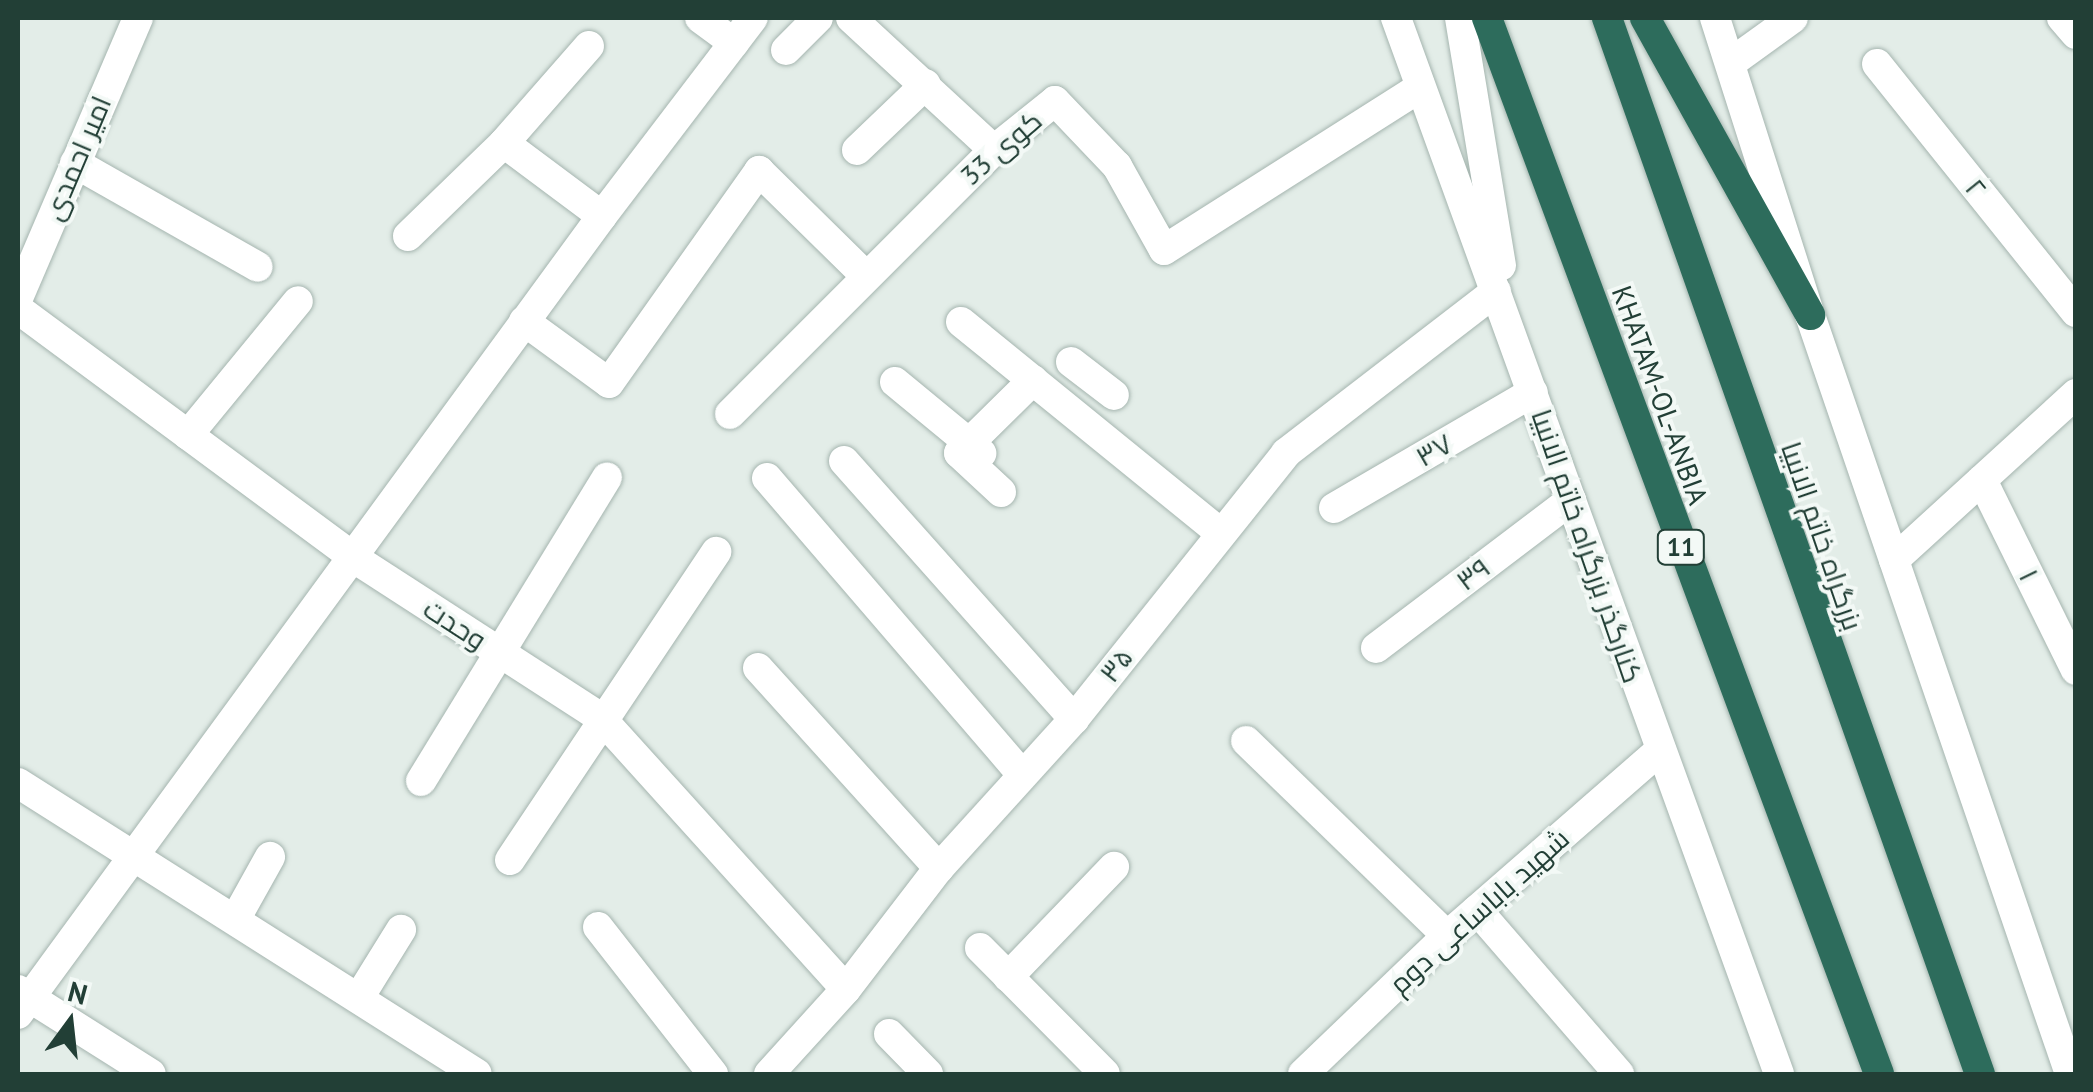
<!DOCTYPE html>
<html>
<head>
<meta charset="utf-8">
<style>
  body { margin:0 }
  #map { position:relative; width:2093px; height:1092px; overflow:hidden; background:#e3ede8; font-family:"PT Sans",Cairo,sans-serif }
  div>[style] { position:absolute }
  .roads { filter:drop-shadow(0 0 2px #a5b5af) drop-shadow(0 0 2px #a5b5af) }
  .street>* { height:30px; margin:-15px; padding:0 15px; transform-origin:15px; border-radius:15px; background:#fff }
  .secondary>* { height:30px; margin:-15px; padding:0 15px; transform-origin:15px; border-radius:15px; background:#fff }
  .highway>* { height:30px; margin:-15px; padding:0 15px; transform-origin:15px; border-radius:15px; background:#2d6c5c }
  span { translate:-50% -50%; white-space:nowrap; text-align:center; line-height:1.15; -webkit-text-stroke:8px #f3f9f6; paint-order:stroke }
  .shield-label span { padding:2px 8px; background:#f3f9f6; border:2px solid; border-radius:8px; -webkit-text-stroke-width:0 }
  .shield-label { font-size:25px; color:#223f36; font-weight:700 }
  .street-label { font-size:28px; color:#223f36 }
  .frame { position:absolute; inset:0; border:20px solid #223f36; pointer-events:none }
  .north { position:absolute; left:20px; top:972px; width:100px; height:100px; -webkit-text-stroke:8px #f3f9f6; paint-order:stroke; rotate:15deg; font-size:28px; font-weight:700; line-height:40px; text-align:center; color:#223f36 }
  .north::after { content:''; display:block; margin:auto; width:35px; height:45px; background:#223f36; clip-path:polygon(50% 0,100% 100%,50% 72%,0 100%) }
</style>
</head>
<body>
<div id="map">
  <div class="roads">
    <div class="street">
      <div style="left:700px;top:18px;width:42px;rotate:36.3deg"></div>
      <div style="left:851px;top:18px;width:195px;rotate:42.7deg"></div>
      <div style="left:2062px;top:18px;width:21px;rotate:49deg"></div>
      <div style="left:786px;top:50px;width:45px;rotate:-45deg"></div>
      <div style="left:1732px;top:62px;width:75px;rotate:-35.8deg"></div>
      <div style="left:1877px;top:64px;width:318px;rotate:51.3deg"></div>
      <div style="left:504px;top:143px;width:122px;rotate:36.7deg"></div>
      <div style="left:857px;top:150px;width:95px;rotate:-43.7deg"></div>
      <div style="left:75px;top:163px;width:210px;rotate:29.6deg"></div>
      <div style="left:408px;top:236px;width:134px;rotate:-44.1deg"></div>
      <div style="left:504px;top:143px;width:129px;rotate:-48.8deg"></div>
      <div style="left:18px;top:309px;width:418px;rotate:36.5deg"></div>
      <div style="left:354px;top:558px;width:294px;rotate:32.9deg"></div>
      <div style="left:601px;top:718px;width:365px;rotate:47.9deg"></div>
      <div style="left:524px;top:321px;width:105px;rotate:36.1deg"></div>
      <div style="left:609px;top:383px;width:260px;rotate:-54.7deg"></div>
      <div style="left:759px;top:171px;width:150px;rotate:44.5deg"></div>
      <div style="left:961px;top:322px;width:335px;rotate:39.1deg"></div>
      <div style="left:1071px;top:362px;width:54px;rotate:37.5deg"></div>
      <div style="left:895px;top:382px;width:112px;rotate:39.5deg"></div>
      <div style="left:730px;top:414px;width:373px;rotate:-45deg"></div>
      <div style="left:994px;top:150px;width:78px;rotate:-38.8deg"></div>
      <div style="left:1055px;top:101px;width:90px;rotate:46.4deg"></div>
      <div style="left:1117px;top:166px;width:96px;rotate:60.8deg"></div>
      <div style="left:1164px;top:250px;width:302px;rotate:-32.4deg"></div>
      <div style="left:188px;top:435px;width:173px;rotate:-50.6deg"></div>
      <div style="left:844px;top:461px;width:346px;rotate:48.3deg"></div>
      <div style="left:767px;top:478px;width:391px;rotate:49.3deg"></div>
      <div style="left:1982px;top:480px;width:212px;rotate:63.7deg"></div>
      <div style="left:1001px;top:492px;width:57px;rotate:-137.1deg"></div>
      <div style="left:959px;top:453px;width:104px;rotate:-44.6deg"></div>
      <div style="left:1334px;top:508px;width:230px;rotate:-30.2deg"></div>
      <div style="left:1376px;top:648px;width:245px;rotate:-37.2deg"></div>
      <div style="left:758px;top:668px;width:270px;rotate:47.9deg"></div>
      <div style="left:1246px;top:741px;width:280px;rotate:44.1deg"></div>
      <div style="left:421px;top:781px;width:356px;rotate:-58.5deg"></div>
      <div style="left:18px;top:783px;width:543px;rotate:32.37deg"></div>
      <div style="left:510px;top:860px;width:371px;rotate:-56.2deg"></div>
      <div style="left:1477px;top:910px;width:217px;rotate:49.1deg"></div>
      <div style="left:236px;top:918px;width:70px;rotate:-60.9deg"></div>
      <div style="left:598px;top:927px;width:187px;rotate:52deg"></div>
      <div style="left:980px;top:948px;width:177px;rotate:45.2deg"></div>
      <div style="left:1008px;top:977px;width:153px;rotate:-46.1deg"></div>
      <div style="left:18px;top:990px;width:157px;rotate:32.3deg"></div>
      <div style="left:360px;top:996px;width:78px;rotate:-58.2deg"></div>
      <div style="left:18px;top:1014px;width:989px;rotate:-53.8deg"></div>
      <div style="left:602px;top:216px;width:249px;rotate:-52.7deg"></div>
      <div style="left:889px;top:1034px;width:56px;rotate:45.7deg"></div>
      <div style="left:769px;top:1074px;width:115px;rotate:-47.8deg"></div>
      <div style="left:846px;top:989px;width:153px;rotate:-52.5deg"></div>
      <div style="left:939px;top:868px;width:201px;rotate:-47.8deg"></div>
      <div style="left:1074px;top:719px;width:340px;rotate:-51.4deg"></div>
      <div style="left:1286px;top:453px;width:265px;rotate:-37.6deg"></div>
    </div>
    <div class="secondary">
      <div style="left:1396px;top:18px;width:1123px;rotate:70.06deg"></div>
      <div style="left:1460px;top:18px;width:251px;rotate:80.6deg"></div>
      <div style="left:1715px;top:18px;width:312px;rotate:72.3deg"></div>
      <div style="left:1810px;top:315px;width:802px;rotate:71.09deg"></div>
      <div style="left:18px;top:298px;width:305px;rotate:-66.8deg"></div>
      <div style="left:1894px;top:560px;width:246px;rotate:-42.4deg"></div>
      <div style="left:1303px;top:1074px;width:199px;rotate:-43.8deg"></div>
      <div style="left:1447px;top:936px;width:281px;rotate:-41.1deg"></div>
    </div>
    <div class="highway">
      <div style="left:1487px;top:18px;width:1126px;rotate:69.63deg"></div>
      <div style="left:1607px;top:18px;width:1120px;rotate:70.55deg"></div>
      <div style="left:1645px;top:18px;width:340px;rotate:60.9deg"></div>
    </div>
  </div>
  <div class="shield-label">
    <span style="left:1681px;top:547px">11</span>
  </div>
  <div class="street-label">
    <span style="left:1001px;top:148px;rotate:-41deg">کوی 33</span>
    <span style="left:77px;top:158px;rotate:-67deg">امیر احمدی</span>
    <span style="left:1976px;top:188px;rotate:51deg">۲</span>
    <span style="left:1660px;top:395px;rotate:70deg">KHATAM-OL-ANBIA</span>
    <span style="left:1434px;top:450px;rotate:-30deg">۳۷</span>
    <span style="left:1822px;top:536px;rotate:71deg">بزرگراه خاتم الانبیا</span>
    <span style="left:1587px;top:546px;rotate:71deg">کنارگذر بزرگراه خاتم الانبیا</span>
    <span style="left:1473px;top:574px;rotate:-37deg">۳۹</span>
    <span style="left:2029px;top:575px;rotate:64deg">۱</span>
    <span style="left:455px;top:624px;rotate:33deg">وحدت</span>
    <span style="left:1116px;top:665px;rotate:-52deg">۳۵</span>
    <span style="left:1479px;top:911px;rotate:-42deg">شهید باباساعی دوم</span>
  </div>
  <div class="frame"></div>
  <div class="north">N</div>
</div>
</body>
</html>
